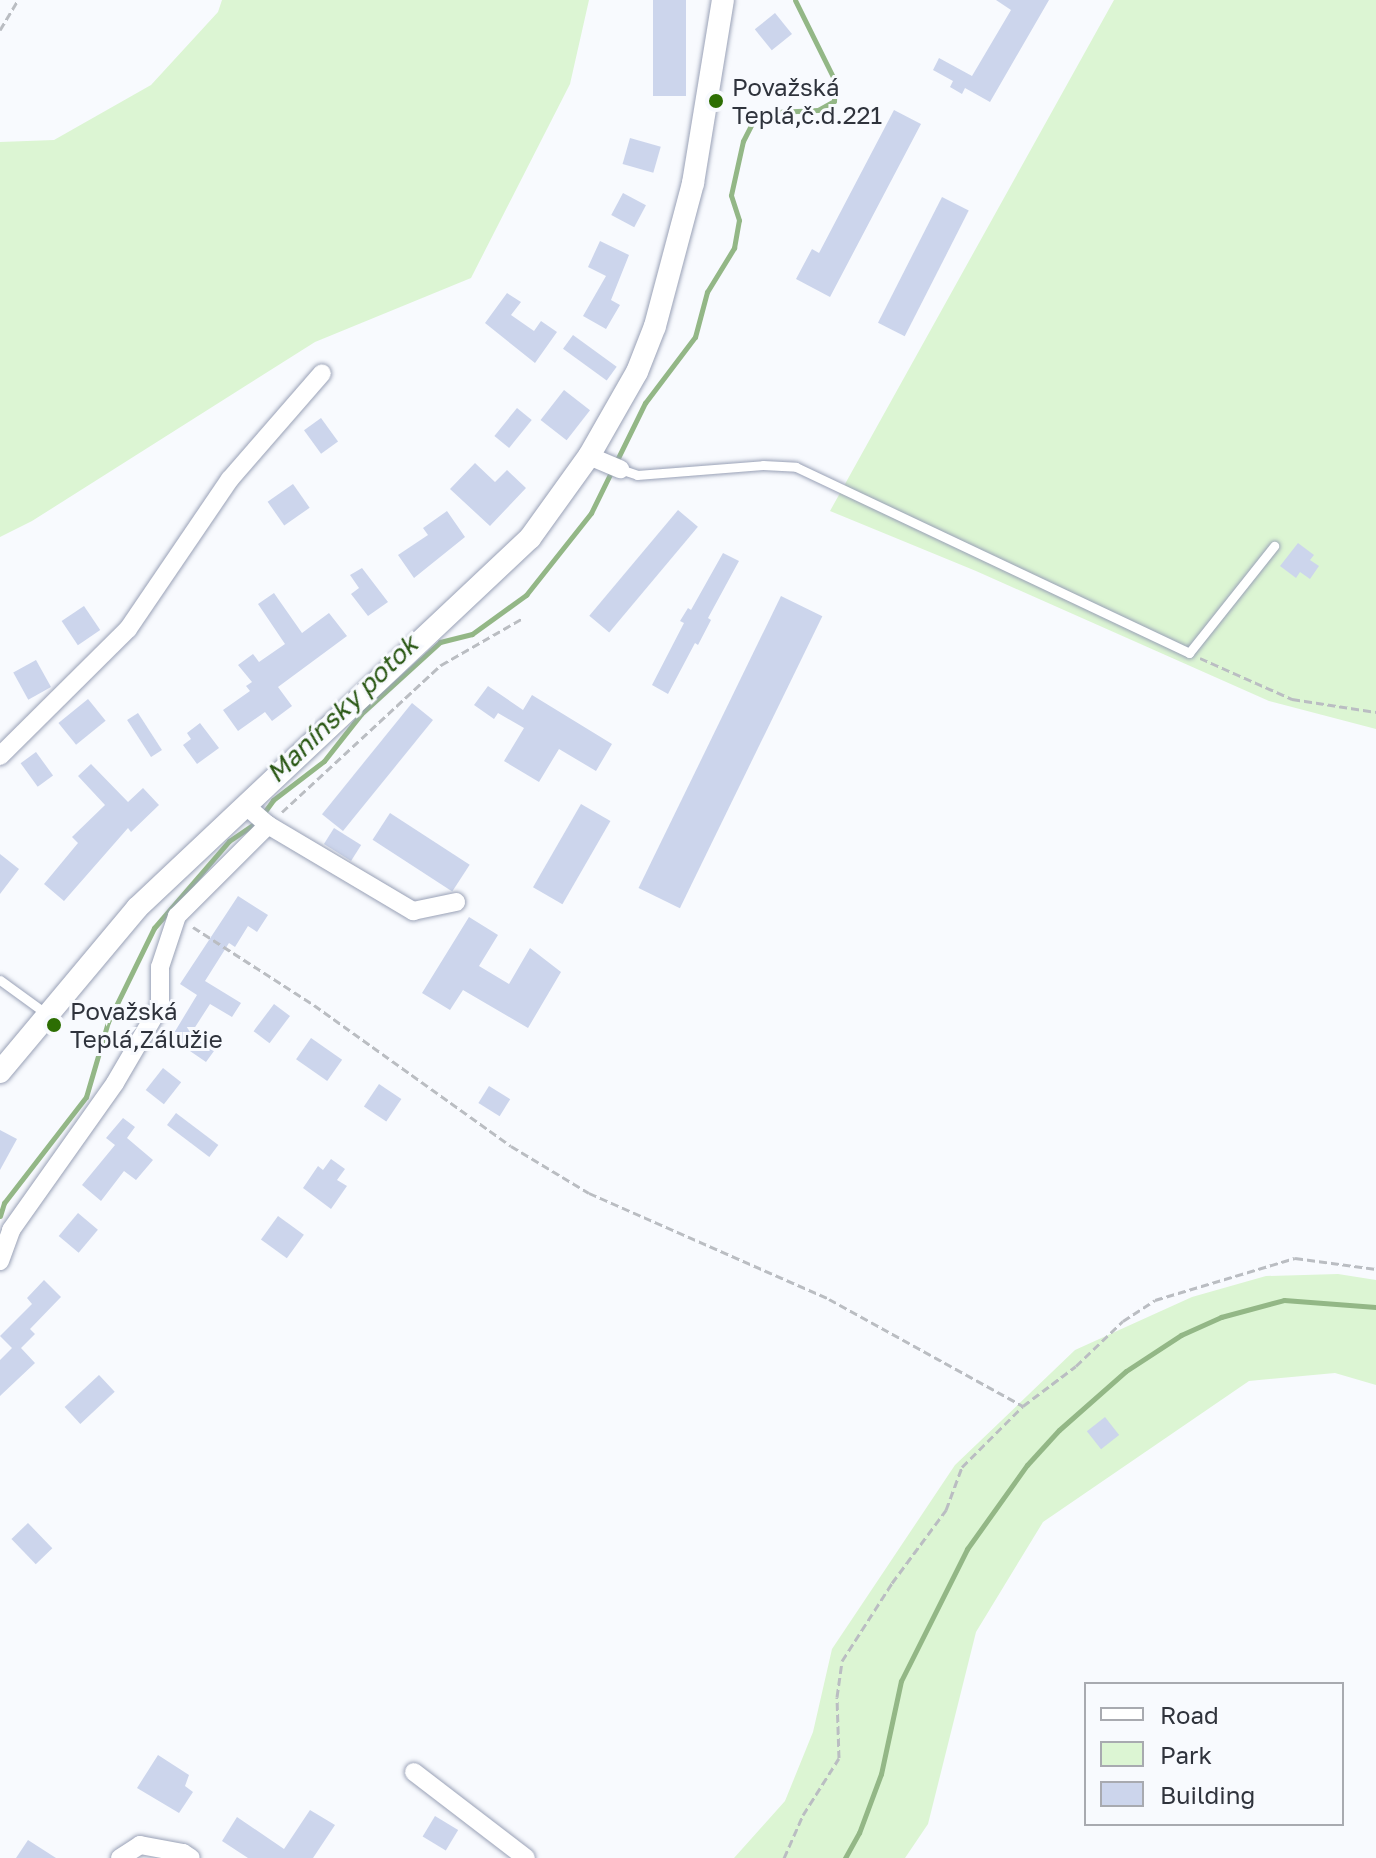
<!DOCTYPE html>
<html>
<head>
<meta charset="utf-8">
<style>
  body { margin:0 }
  #map { position:relative; width:1376px; height:1858px; overflow:hidden; background:#f8fafe; font-family:"Golos Text",sans-serif }
  div>[style] { position:absolute }
  .green>* { inset:0; background:#dcf5d3 }
  .stream>* { height:5px; margin:-2.5px; padding:0 2.5px; transform-origin:2.5px; border-radius:2.5px; background:#93b786 }
  .building>* { inset:0; background:#ccd5ec; transform-origin:0 0 }
  .path>* { height:3px; margin-top:-1.5px; transform-origin:0; background:repeating-linear-gradient(90deg,#babdc2 0 8px,transparent 0 12px) }
  .roads { filter:drop-shadow(0 0 2px #99a1b6) drop-shadow(0 0 2px #99a1b6) }
  .service>* { height:9px; margin:-4.5px; padding:0 4.5px; transform-origin:4.5px; border-radius:4.5px; background:#fff }
  .minor>* { height:18px; margin:-9px; padding:0 9px; transform-origin:9px; border-radius:9px; background:#fff }
  .tertiary>* { height:22px; margin:-11px; padding:0 11px; transform-origin:11px; border-radius:11px; background:#fff }
  .dots>* { width:22px; height:22px; translate:-50% -50%; box-sizing:border-box; border:4px solid #f8fafe; border-radius:50% }
  span { translate:-50% -50%; white-space:nowrap; text-align:center; line-height:1.15; -webkit-text-stroke:6px #f8fafe; paint-order:stroke }
  .poi-label { font-size:24px; color:#2f333c }
  .left { translate:0 -50%; text-align:left }
  .water-label { font-size:26px; color:#295713; font-style:italic }
  .legend { position:absolute; left:1084px; top:1682px; width:260px; height:144px; box-sizing:border-box; background:#f8fafe; border:2px solid #a8aab0; margin:0; padding:10px 14px; list-style:none; font-size:24px; color:#2f333c }
  .legend li { display:flex; align-items:center; gap:16px; height:40px }
  .legend b { width:40px; border:2px solid #a8aab0 }
</style>
</head>
<body>
<div id="map">
  <div class="green">
    <div style="clip-path:polygon(222px 0,589px 0,570px 84px,471px 278px,315px 342px,32px 521px,0 537px,0 142px,54px 140px,151px 85px,218px 12px)"></div>
    <div style="clip-path:polygon(1114px 0,1376px 0,1376px 729px,1269px 701px,976px 571px,830px 511px)"></div>
    <div style="clip-path:polygon(1338px 1274px,1376px 1280px,1376px 1385px,1335px 1373px,1249px 1381px,1043px 1522px,976px 1632px,928px 1824px,905px 1858px,734px 1858px,785px 1801px,813px 1732px,832px 1649px,955px 1465px,1075px 1350px,1192px 1297px,1266px 1276px)"></div>
  </div>
  <div class="stream">
    <div style="left:263px;top:814px;width:17px;rotate:-54deg"></div>
    <div style="left:273px;top:800px;width:64px;rotate:-37.4deg"></div>
    <div style="left:324px;top:761px;width:60px;rotate:-51.8deg"></div>
    <div style="left:361px;top:714px;width:107px;rotate:-42.3deg"></div>
    <div style="left:440px;top:642px;width:33px;rotate:-14deg"></div>
    <div style="left:472px;top:634px;width:67px;rotate:-35.8deg"></div>
    <div style="left:526px;top:595px;width:105px;rotate:-51.6deg"></div>
    <div style="left:591px;top:513px;width:123px;rotate:-63.9deg"></div>
    <div style="left:645px;top:403px;width:83px;rotate:-52.9deg"></div>
    <div style="left:695px;top:337px;width:47px;rotate:-75.1deg"></div>
    <div style="left:707px;top:292px;width:52px;rotate:-58.5deg"></div>
    <div style="left:734px;top:248px;width:28px;rotate:-80deg"></div>
    <div style="left:739px;top:220px;width:26px;rotate:-108deg"></div>
    <div style="left:731px;top:195px;width:55px;rotate:-77.5deg"></div>
    <div style="left:743px;top:141px;width:31px;rotate:-63deg"></div>
    <div style="left:757px;top:113px;width:61px;rotate:-2.8deg"></div>
    <div style="left:818px;top:110px;width:18px;rotate:-29deg"></div>
    <div style="left:834px;top:101px;width:20px;rotate:-87deg"></div>
    <div style="left:835px;top:81px;width:90px;rotate:-116.3deg"></div>
    <div style="left:0;top:1216px;width:14px;rotate:-73deg"></div>
    <div style="left:4px;top:1203px;width:134px;rotate:-52.3deg"></div>
    <div style="left:86px;top:1097px;width:78px;rotate:-73.7deg"></div>
    <div style="left:108px;top:1022px;width:105px;rotate:-63.9deg"></div>
    <div style="left:154px;top:928px;width:115px;rotate:-49.2deg"></div>
    <div style="left:229px;top:841px;width:34px;rotate:-34deg"></div>
    <div style="left:845px;top:1858px;width:29px;rotate:-61deg"></div>
    <div style="left:859px;top:1833px;width:63px;rotate:-69.6deg"></div>
    <div style="left:881px;top:1774px;width:95px;rotate:-77.9deg"></div>
    <div style="left:901px;top:1681px;width:148px;rotate:-63.4deg"></div>
    <div style="left:967px;top:1549px;width:103px;rotate:-54.5deg"></div>
    <div style="left:1027px;top:1465px;width:47px;rotate:-47.6deg"></div>
    <div style="left:1059px;top:1430px;width:89px;rotate:-41.4deg"></div>
    <div style="left:1126px;top:1371px;width:66px;rotate:-33.2deg"></div>
    <div style="left:1181px;top:1335px;width:44px;rotate:-24.2deg"></div>
    <div style="left:1221px;top:1317px;width:65px;rotate:-15.1deg"></div>
    <div style="left:1284px;top:1300px;width:92px;rotate:4.4deg"></div>
  </div>
  <div class="building">
    <div style="left:653px;top:0;width:33px;height:96px"></div>
    <div style="clip-path:polygon(996px 0,1049px 0,990px 102px,965px 88px,962px 94px,950px 87px,953px 81px,933px 70px,939px 58px,972px 76px,1011px 10px)"></div>
    <div style="left:775px;top:13px;width:27px;height:26px;rotate:51deg"></div>
    <div style="clip-path:polygon(894px 110px,921px 124px,830px 297px,796px 279px,812px 249px,819px 253px)"></div>
    <div style="left:630px;top:138px;width:32px;height:27px;rotate:16deg"></div>
    <div style="left:623px;top:193px;width:26px;height:25px;rotate:28deg"></div>
    <div style="left:942px;top:197px;width:30px;height:141px;rotate:27deg"></div>
    <div style="clip-path:polygon(600px 241px,629px 255px,611px 300px,620px 305px,606px 329px,583px 316px,606px 276px,588px 267px)"></div>
    <div style="clip-path:polygon(507px 293px,521px 302px,511px 315px,534px 331px,541px 321px,557px 332px,535px 363px,485px 323px)"></div>
    <div style="left:573px;top:335px;width:54px;height:17px;rotate:36deg"></div>
    <div style="left:564px;top:390px;width:33px;height:38px;rotate:38deg"></div>
    <div style="left:517px;top:408px;width:19px;height:36px;rotate:39deg"></div>
    <div style="left:321px;top:418px;width:29px;height:21px;rotate:54deg"></div>
    <div style="clip-path:polygon(475px 463px,495px 482px,507px 470px,526px 488px,490px 526px,450px 489px)"></div>
    <div style="left:293px;top:484px;width:29px;height:31px;rotate:55deg"></div>
    <div style="left:678px;top:510px;width:26px;height:138px;rotate:40deg"></div>
    <div style="clip-path:polygon(447px 511px,465px 537px,414px 578px,398px 555px,428px 535px,423px 528px)"></div>
    <div style="clip-path:polygon(1298px 543px,1314px 555px,1310px 560px,1319px 566px,1310px 579px,1300px 572px,1296px 578px,1280px 566px)"></div>
    <div style="clip-path:polygon(723px 553px,739px 561px,708px 618px,711px 620px,698px 645px,695px 643px,668px 694px,652px 685px,684px 623px,680px 621px,688px 608px,691px 610px)"></div>
    <div style="clip-path:polygon(362px 568px,388px 602px,368px 616px,351px 594px,359px 588px,350px 575px)"></div>
    <div style="clip-path:polygon(274px 593px,302px 633px,329px 613px,347px 636px,278px 687px,292px 706px,272px 721px,265px 712px,238px 731px,223px 710px,250px 691px,246px 686px,252px 682px,238px 665px,253px 654px,259px 662px,285px 644px,258px 604px)"></div>
    <div style="left:781px;top:596px;width:46px;height:325px;rotate:26deg"></div>
    <div style="left:84px;top:606px;width:29px;height:27px;rotate:56deg"></div>
    <div style="left:36px;top:660px;width:31px;height:26px;rotate:61deg"></div>
    <div style="clip-path:polygon(488px 686px,523px 710px,532px 695px,612px 744px,596px 771px,559px 749px,539px 782px,504px 761px,524px 728px,498px 713px,494px 719px,474px 705px)"></div>
    <div style="left:88px;top:699px;width:28px;height:38px;rotate:51deg"></div>
    <div style="left:412px;top:703px;width:27px;height:143px;rotate:39deg"></div>
    <div style="left:138px;top:713px;width:44px;height:13px;rotate:57deg"></div>
    <div style="clip-path:polygon(200px 723px,219px 748px,197px 764px,183px 745px,191px 739px,187px 733px)"></div>
    <div style="left:36px;top:752px;width:29px;height:19px;rotate:54deg"></div>
    <div style="clip-path:polygon(91px 764px,128px 802px,143px 788px,159px 805px,131px 832px,128px 828px,64px 901px,44px 884px,78px 843px,72px 837px,105px 805px,78px 776px)"></div>
    <div style="left:581px;top:804px;width:34px;height:96px;rotate:30deg"></div>
    <div style="left:390px;top:813px;width:95px;height:32px;rotate:33deg"></div>
    <div style="left:334px;top:828px;width:32px;height:19px;rotate:32deg"></div>
    <div style="clip-path:polygon(0 854px,19px 869px,0 894px)"></div>
    <div style="clip-path:polygon(238px 896px,268px 915px,257px 932px,248px 926px,235px 947px,229px 943px,205px 981px,241px 1003px,232px 1017px,210px 1004px,190px 1035px,214px 1051px,206px 1062px,171px 1038px,197px 995px,180px 984px)"></div>
    <div style="clip-path:polygon(469px 917px,498px 935px,479px 966px,509px 984px,530px 948px,561px 972px,528px 1028px,463px 990px,450px 1010px,422px 993px)"></div>
    <div style="left:274px;top:1004px;width:20px;height:34px;rotate:37deg"></div>
    <div style="left:311px;top:1038px;width:38px;height:26px;rotate:35deg"></div>
    <div style="left:163px;top:1068px;width:23px;height:28px;rotate:38deg"></div>
    <div style="left:379px;top:1084px;width:27px;height:27px;rotate:34deg"></div>
    <div style="left:489px;top:1086px;width:25px;height:20px;rotate:32deg"></div>
    <div style="left:176px;top:1113px;width:53px;height:15px;rotate:37deg"></div>
    <div style="clip-path:polygon(123px 1118px,135px 1127px,127px 1138px,153px 1160px,136px 1180px,124px 1171px,101px 1201px,82px 1185px,115px 1145px,106px 1138px)"></div>
    <div style="clip-path:polygon(0 1130px,17px 1139px,0 1170px)"></div>
    <div style="clip-path:polygon(331px 1159px,345px 1169px,337px 1180px,347px 1186px,331px 1209px,303px 1188px,318px 1166px,323px 1170px)"></div>
    <div style="left:78px;top:1213px;width:26px;height:30px;rotate:40deg"></div>
    <div style="left:278px;top:1216px;width:32px;height:29px;rotate:36deg"></div>
    <div style="clip-path:polygon(44px 1280px,61px 1297px,30px 1329px,35px 1334px,21px 1348px,35px 1363px,0 1396px,0 1360px,12px 1348px,0 1336px,32px 1304px,27px 1298px)"></div>
    <div style="left:99px;top:1375px;width:23px;height:47px;rotate:47deg"></div>
    <div style="left:1105px;top:1417px;width:23px;height:23px;rotate:52deg"></div>
    <div style="left:28px;top:1523px;width:35px;height:23px;rotate:46deg"></div>
    <div style="clip-path:polygon(158px 1755px,189px 1775px,185px 1786px,193px 1792px,179px 1813px,137px 1788px)"></div>
    <div style="clip-path:polygon(310px 1810px,335px 1825px,313px 1858px,248px 1858px,222px 1841px,237px 1817px,284px 1849px)"></div>
    <div style="left:435px;top:1816px;width:27px;height:24px;rotate:31deg"></div>
    <div style="clip-path:polygon(28px 1840px,56px 1858px,16px 1858px)"></div>
  </div>
  <div class="path">
    <div style="left:0;top:30px;width:35px;rotate:-59deg"></div>
    <div style="left:1200px;top:658px;width:101px;rotate:24deg"></div>
    <div style="left:1292px;top:699px;width:85px;rotate:8.8deg"></div>
    <div style="left:282px;top:812px;width:217px;rotate:-42.8deg"></div>
    <div style="left:441px;top:665px;width:95px;rotate:-29.8deg"></div>
    <div style="left:193px;top:927px;width:144px;rotate:32.8deg"></div>
    <div style="left:314px;top:1005px;width:242px;rotate:35.6deg"></div>
    <div style="left:511px;top:1146px;width:91px;rotate:31.1deg"></div>
    <div style="left:589px;top:1193px;width:262px;rotate:23.8deg"></div>
    <div style="left:829px;top:1299px;width:222px;rotate:28.9deg"></div>
    <div style="left:1023px;top:1406px;width:66px;rotate:-37deg"></div>
    <div style="left:1076px;top:1366px;width:65px;rotate:-43.8deg"></div>
    <div style="left:1123px;top:1321px;width:38px;rotate:-33deg"></div>
    <div style="left:1155px;top:1300px;width:146px;rotate:-16.7deg"></div>
    <div style="left:1295px;top:1258px;width:82px;rotate:7.7deg"></div>
    <div style="left:784px;top:1858px;width:47px;rotate:-66.2deg"></div>
    <div style="left:803px;top:1815px;width:67px;rotate:-57.7deg"></div>
    <div style="left:839px;top:1758px;width:61px;rotate:-91.9deg"></div>
    <div style="left:837px;top:1697px;width:36px;rotate:-82deg"></div>
    <div style="left:842px;top:1661px;width:93px;rotate:-57.3deg"></div>
    <div style="left:892px;top:1583px;width:91px;rotate:-53.5deg"></div>
    <div style="left:946px;top:1510px;width:46px;rotate:-69.6deg"></div>
    <div style="left:962px;top:1467px;width:86px;rotate:-45deg"></div>
  </div>
  <div class="roads">
    <div class="service">
      <div style="left:620px;top:469px;width:18px;rotate:19deg"></div>
      <div style="left:637px;top:475px;width:126px;rotate:-4.5deg"></div>
      <div style="left:763px;top:465px;width:33px;rotate:3deg"></div>
      <div style="left:796px;top:467px;width:435px;rotate:25.3deg"></div>
      <div style="left:1189px;top:653px;width:137px;rotate:-51.5deg"></div>
      <div style="left:0;top:980px;width:59px;rotate:36.1deg"></div>
    </div>
    <div class="minor">
      <div style="left:589px;top:456px;width:34px;rotate:23deg"></div>
      <div style="left:0;top:756px;width:180px;rotate:-44.8deg"></div>
      <div style="left:128px;top:629px;width:181px;rotate:-55.8deg"></div>
      <div style="left:230px;top:479px;width:140px;rotate:-49deg"></div>
      <div style="left:245px;top:805px;width:30px;rotate:41deg"></div>
      <div style="left:268px;top:825px;width:169px;rotate:30.7deg"></div>
      <div style="left:413px;top:911px;width:44px;rotate:-11.8deg"></div>
      <div style="left:0;top:1261px;width:33px;rotate:-70deg"></div>
      <div style="left:11px;top:1230px;width:180px;rotate:-54.7deg"></div>
      <div style="left:115px;top:1083px;width:89px;rotate:-59.7deg"></div>
      <div style="left:160px;top:1006px;width:39px;rotate:-90deg"></div>
      <div style="left:160px;top:967px;width:54px;rotate:-71.6deg"></div>
      <div style="left:177px;top:916px;width:129px;rotate:-45deg"></div>
      <div style="left:414px;top:1772px;width:141px;rotate:37.5deg"></div>
      <div style="left:120px;top:1858px;width:24px;rotate:-33deg"></div>
      <div style="left:140px;top:1845px;width:44px;rotate:10.5deg"></div>
      <div style="left:183px;top:1853px;width:9px;rotate:32deg"></div>
    </div>
    <div class="tertiary">
      <div style="left:0;top:1072px;width:214px;rotate:-50.1deg"></div>
      <div style="left:137px;top:908px;width:540px;rotate:-43.27deg"></div>
      <div style="left:530px;top:538px;width:101px;rotate:-54.3deg"></div>
      <div style="left:589px;top:456px;width:97px;rotate:-60.3deg"></div>
      <div style="left:637px;top:372px;width:49px;rotate:-68.6deg"></div>
      <div style="left:655px;top:326px;width:148px;rotate:-75.1deg"></div>
      <div style="left:693px;top:183px;width:185px;rotate:-80.7deg"></div>
    </div>
  </div>
  <div class="dots">
    <div style="left:716px;top:101px;background:#2d6e03"></div>
    <div style="left:54px;top:1025px;background:#2d6e03"></div>
  </div>
  <div class="poi-label">
    <span class="left" style="left:732px;top:101px">Považská<br>Teplá,č.d.221</span>
    <span class="left" style="left:70px;top:1025px">Považská<br>Teplá,Zálužie</span>
  </div>
  <div class="water-label">
    <span style="left:342px;top:709px;rotate:-44deg">Manínsky potok</span>
  </div>
  <ul class="legend">
  <li><b style="height:10px;background:#fff"></b>Road</li>
  <li><b style="height:22px;background:#dcf5d3"></b>Park</li>
  <li><b style="height:22px;background:#ccd5ec"></b>Building</li>
  </ul>
</div>
</body>
</html>
